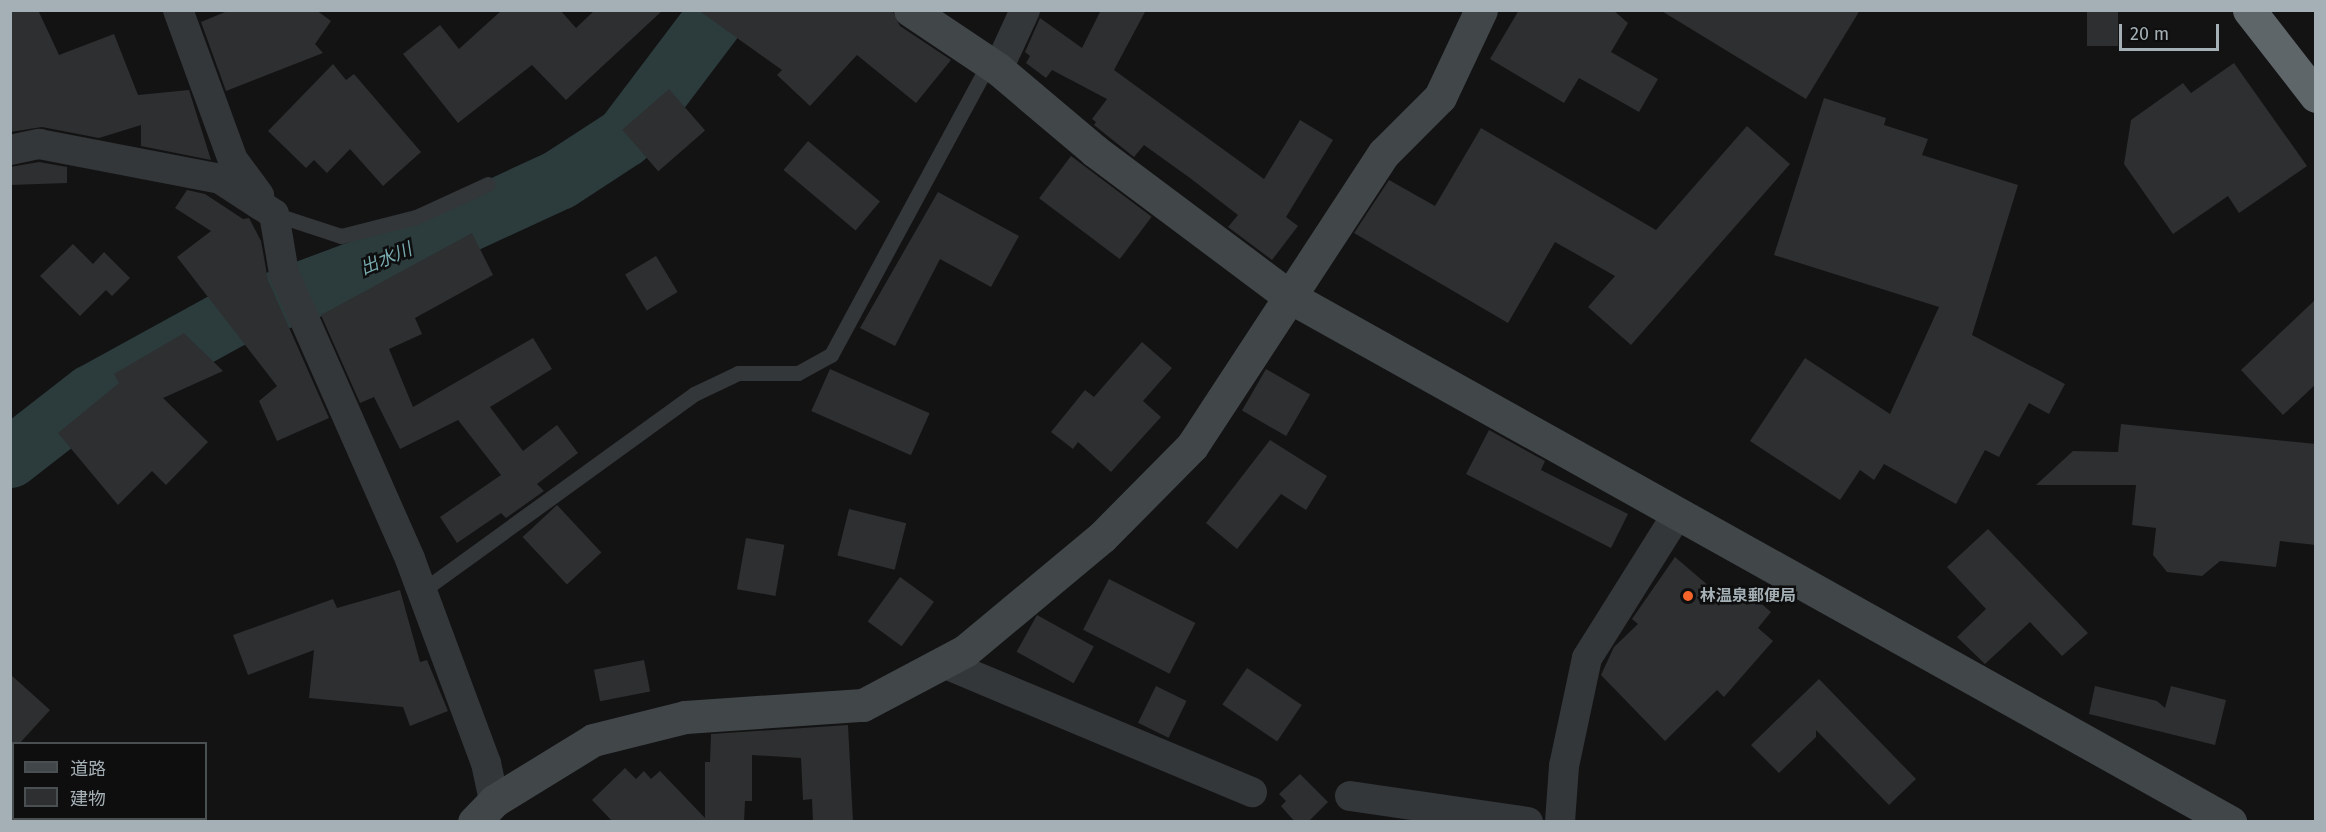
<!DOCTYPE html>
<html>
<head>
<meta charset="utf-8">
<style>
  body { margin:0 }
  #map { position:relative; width:2326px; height:832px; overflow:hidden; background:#131314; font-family:"Fira Sans","Noto Sans JP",sans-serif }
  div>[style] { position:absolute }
  .river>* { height:60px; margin:-30px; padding:0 30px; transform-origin:30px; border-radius:30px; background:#2c3c3d }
  .building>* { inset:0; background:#2d2f30; transform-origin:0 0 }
  .lane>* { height:15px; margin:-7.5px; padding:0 7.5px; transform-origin:7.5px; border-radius:7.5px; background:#333739 }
  .street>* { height:30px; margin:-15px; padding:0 15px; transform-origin:15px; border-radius:15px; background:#333739 }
  .secondary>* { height:33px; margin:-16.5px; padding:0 16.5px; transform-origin:16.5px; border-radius:16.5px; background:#414649 }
  .highway>* { height:33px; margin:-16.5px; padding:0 16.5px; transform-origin:16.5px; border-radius:16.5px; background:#5f666a }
  .dots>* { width:16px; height:16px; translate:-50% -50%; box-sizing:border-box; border:3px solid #0e0e0f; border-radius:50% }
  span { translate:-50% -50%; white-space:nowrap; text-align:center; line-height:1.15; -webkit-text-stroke:5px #0e0e0f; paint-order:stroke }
  .poi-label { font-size:16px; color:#a4b0b5; font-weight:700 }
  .left { translate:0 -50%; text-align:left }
  .water-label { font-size:18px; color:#79acb1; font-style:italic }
  .frame { position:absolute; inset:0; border:12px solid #a4b0b5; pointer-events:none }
  .legend { position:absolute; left:12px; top:742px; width:195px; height:78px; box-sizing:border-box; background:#0e0e0f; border:2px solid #4a4f51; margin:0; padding:8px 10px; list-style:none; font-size:18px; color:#a4b0b5 }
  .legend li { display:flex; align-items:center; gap:12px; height:30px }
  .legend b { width:30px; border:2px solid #4a4f51 }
  .scale { position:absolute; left:2119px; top:24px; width:100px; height:27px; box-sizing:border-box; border:3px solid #a4b0b5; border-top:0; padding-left:8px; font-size:18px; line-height:21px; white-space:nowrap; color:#a4b0b5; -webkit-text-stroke:4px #0e0e0f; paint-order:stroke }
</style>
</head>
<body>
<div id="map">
  <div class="river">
    <div style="left:10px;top:458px;width:103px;rotate:-37.9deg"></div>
    <div style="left:91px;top:395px;width:160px;rotate:-28.8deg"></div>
    <div style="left:231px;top:318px;width:158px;rotate:-20.4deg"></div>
    <div style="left:379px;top:263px;width:198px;rotate:-24.8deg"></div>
    <div style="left:559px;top:180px;width:79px;rotate:-33.1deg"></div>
    <div style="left:625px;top:137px;width:159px;rotate:-52.9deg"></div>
  </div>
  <div class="building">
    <div style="clip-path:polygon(10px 10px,38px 10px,59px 55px,114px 34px,138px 95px,189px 90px,211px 160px,141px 146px,141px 125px,99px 138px,42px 127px,10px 132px)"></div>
    <div style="clip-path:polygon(230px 10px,316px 10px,331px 21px,315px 44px,323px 53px,226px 91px,201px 22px)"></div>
    <div style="clip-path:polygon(502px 10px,560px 10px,576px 28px,595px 10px,663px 10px,566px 100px,532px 65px,458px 123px,403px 54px,440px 25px,459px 49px)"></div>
    <div style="clip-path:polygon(698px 10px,892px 10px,900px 26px,951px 60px,916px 103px,857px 55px,810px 106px,777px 75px,782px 70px)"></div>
    <div style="clip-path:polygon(1101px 10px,1146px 10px,1114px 70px,1264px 179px,1300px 120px,1333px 140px,1286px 217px,1298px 226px,1272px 260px,1228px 227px,1238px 215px,1190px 178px,1144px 145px,1134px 157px,1094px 125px,1096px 122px,1092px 119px,1107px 99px,1052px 70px,1046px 78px,1026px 63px,1030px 56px,1025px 52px,1040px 18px,1082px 48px)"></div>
    <div style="clip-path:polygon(1519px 10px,1613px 10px,1628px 23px,1611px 52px,1658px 79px,1639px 112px,1579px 78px,1564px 103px,1490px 59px)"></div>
    <div style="clip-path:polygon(1660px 10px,1860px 10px,1806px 99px)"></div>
    <div style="left:2087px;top:10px;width:31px;height:36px"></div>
    <div style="clip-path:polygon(2234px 63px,2307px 166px,2239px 213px,2228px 196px,2173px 234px,2124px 164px,2131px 120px,2183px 83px,2191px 93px)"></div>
    <div style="clip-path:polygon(333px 64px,346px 80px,354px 74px,421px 152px,383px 186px,350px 149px,327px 173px,314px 160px,306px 168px,268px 131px)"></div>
    <div style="left:669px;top:89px;width:55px;height:62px;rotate:49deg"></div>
    <div style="clip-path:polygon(1824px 98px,1886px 118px,1884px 125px,1928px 139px,1922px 155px,2018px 185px,1972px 335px,2065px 384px,2049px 414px,2029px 403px,1999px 457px,1985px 450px,1956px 504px,1884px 464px,1874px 480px,1860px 470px,1840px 500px,1750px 441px,1805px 358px,1890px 414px,1939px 307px,1774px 255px)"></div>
    <div style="clip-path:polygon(1747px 126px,1790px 164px,1631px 345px,1588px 307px,1615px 276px,1555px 242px,1508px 323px,1354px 233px,1389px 180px,1435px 206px,1481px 128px,1656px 230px)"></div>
    <div style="left:808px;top:141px;width:94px;height:38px;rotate:40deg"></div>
    <div style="left:1071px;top:156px;width:101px;height:53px;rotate:37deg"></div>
    <div style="clip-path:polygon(39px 162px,67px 167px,67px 183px,10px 185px,10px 167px)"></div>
    <div style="clip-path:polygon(187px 190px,205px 194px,243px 219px,249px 218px,261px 241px,268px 280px,329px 418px,277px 441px,259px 401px,277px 386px,177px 257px,211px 231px,175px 208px)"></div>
    <div style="clip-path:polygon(938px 192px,1019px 236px,991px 287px,940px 259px,895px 346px,860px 328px)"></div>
    <div style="clip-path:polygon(472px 233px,493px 275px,415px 318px,422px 334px,389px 349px,413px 407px,533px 338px,552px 369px,490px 407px,523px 451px,557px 425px,578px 453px,537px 484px,544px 491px,506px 518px,501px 513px,457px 543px,440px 517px,501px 475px,458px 420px,400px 449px,374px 397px,360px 403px,321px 315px)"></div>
    <div style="clip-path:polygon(73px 244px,93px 264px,104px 252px,130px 278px,112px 296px,106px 290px,80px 316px,40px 276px)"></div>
    <div style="left:656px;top:256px;width:42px;height:36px;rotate:59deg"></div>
    <div style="clip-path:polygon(2316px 299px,2316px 384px,2283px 415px,2241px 370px)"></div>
    <div style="clip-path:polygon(184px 333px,223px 371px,163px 398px,208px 442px,166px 485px,152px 471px,118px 505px,58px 433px,119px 383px,114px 374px)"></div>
    <div style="clip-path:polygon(1142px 342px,1172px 368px,1143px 401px,1161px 417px,1111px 472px,1078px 442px,1073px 449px,1051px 432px,1085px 390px,1094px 397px)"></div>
    <div style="left:830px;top:369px;width:109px;height:46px;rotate:24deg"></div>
    <div style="left:1266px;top:369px;width:51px;height:48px;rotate:30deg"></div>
    <div style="clip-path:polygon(2121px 424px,2316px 444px,2316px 545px,2280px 541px,2276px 567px,2220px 561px,2202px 576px,2167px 572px,2153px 555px,2156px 528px,2132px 525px,2136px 485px,2036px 485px,2073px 451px,2118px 452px)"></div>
    <div style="clip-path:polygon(1489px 430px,1545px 461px,1541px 470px,1628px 514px,1611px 548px,1466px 474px)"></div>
    <div style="clip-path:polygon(1270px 440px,1327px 476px,1306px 510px,1281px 494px,1237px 549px,1206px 523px)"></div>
    <div style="left:557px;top:505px;width:65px;height:47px;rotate:47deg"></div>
    <div style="left:849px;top:509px;width:59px;height:48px;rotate:14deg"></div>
    <div style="clip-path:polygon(1988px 529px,2088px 633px,2062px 656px,2030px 622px,1985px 664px,1957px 637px,1986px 609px,1947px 567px)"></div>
    <div style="left:746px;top:538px;width:39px;height:52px;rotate:10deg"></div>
    <div style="clip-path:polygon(1675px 557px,1724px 599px,1738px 584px,1771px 612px,1758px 628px,1773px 641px,1724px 697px,1717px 690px,1665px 741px,1601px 675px,1614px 647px,1638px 624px,1632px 619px)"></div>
    <div style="left:900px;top:577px;width:42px;height:55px;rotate:36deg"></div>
    <div style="left:1109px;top:579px;width:97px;height:57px;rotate:27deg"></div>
    <div style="clip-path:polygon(400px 590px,420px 662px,427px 660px,448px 711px,410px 726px,403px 707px,309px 698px,314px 650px,248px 675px,233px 635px,333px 599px,337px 608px)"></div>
    <div style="left:1037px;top:615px;width:65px;height:42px;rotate:29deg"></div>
    <div style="left:644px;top:660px;width:32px;height:51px;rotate:79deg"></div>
    <div style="left:1247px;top:668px;width:66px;height:44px;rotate:34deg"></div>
    <div style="clip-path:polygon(10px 674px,50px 710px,19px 744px,14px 744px,10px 753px)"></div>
    <div style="clip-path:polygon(1819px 679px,1916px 779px,1889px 805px,1816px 730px,1816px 737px,1779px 773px,1751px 745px)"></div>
    <div style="left:1156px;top:686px;width:34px;height:41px;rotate:26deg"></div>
    <div style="clip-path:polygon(2095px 686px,2157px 701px,2165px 708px,2171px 686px,2226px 700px,2215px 745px,2089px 714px)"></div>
    <div style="clip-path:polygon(848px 725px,853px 822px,813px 822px,812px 799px,803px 800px,801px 758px,752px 755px,752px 801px,745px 801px,744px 822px,613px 822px,592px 800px,625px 768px,636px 779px,644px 771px,651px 779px,660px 771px,705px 818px,705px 762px,710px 762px,711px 734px)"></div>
    <div style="clip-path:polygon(1300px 774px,1328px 802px,1308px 822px,1295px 822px,1281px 806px,1286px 801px,1279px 794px)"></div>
  </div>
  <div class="lane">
    <div style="left:274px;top:214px;width:71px;rotate:18.2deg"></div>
    <div style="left:341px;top:236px;width:77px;rotate:-14.2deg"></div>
    <div style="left:416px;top:217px;width:79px;rotate:-24.6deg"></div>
    <div style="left:422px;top:591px;width:336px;rotate:-35.9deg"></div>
    <div style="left:694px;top:394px;width:49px;rotate:-25.5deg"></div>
    <div style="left:738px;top:373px;width:60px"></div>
    <div style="left:798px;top:373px;width:38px;rotate:-29deg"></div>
    <div style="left:831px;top:355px;width:332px;rotate:-61.6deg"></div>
  </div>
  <div class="street">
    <div style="left:178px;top:10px;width:160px;rotate:69.9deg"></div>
    <div style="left:233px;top:160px;width:44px;rotate:53.4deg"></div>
    <div style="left:998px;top:69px;width:65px;rotate:-65.4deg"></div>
    <div style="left:10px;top:150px;width:30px;rotate:-12deg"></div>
    <div style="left:39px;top:144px;width:184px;rotate:10.9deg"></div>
    <div style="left:220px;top:179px;width:64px;rotate:32.9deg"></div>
    <div style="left:274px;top:214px;width:60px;rotate:80.4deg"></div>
    <div style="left:284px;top:273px;width:313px;rotate:66.2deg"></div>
    <div style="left:410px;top:559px;width:218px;rotate:69.6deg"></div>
    <div style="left:486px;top:763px;width:39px;rotate:78deg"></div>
    <div style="left:943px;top:663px;width:335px;rotate:22.7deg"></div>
    <div style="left:1350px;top:796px;width:180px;rotate:8.3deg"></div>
    <div style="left:1560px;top:822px;width:56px;rotate:-85.9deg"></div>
    <div style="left:1564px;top:766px;width:110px;rotate:-78deg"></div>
    <div style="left:1587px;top:658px;width:168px;rotate:-57.9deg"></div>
  </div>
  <div class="secondary">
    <div style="left:910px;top:10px;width:106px;rotate:33.8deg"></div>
    <div style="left:998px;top:69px;width:127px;rotate:40.2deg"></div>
    <div style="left:1095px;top:151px;width:244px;rotate:36.8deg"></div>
    <div style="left:1290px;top:297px;width:1077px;rotate:29.18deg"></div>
    <div style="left:474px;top:822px;width:29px;rotate:-46deg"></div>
    <div style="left:494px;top:801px;width:116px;rotate:-31.6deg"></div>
    <div style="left:593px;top:740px;width:95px;rotate:-14deg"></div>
    <div style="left:685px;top:717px;width:178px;rotate:-3.9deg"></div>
    <div style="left:863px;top:705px;width:115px;rotate:-27.9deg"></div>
    <div style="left:965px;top:651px;width:178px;rotate:-39.8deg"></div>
    <div style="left:1102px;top:537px;width:128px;rotate:-45.3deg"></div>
    <div style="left:1192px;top:446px;width:350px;rotate:-56.8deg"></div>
    <div style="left:1384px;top:153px;width:79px;rotate:-45deg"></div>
    <div style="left:1440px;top:97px;width:96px;rotate:-64.8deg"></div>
  </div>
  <div class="highway">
    <div style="left:2249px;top:10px;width:109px;rotate:52.1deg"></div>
  </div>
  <div class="dots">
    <div style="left:1688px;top:596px;background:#f5652a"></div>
  </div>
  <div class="poi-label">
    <span class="left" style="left:1700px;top:596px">林温泉郵便局</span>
  </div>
  <div class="water-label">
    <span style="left:386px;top:259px;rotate:-23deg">出水川</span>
  </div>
  <div class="frame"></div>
  <ul class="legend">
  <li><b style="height:8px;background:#414649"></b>道路</li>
  <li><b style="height:16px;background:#2d2f30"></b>建物</li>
  </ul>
  <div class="scale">20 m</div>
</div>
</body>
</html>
